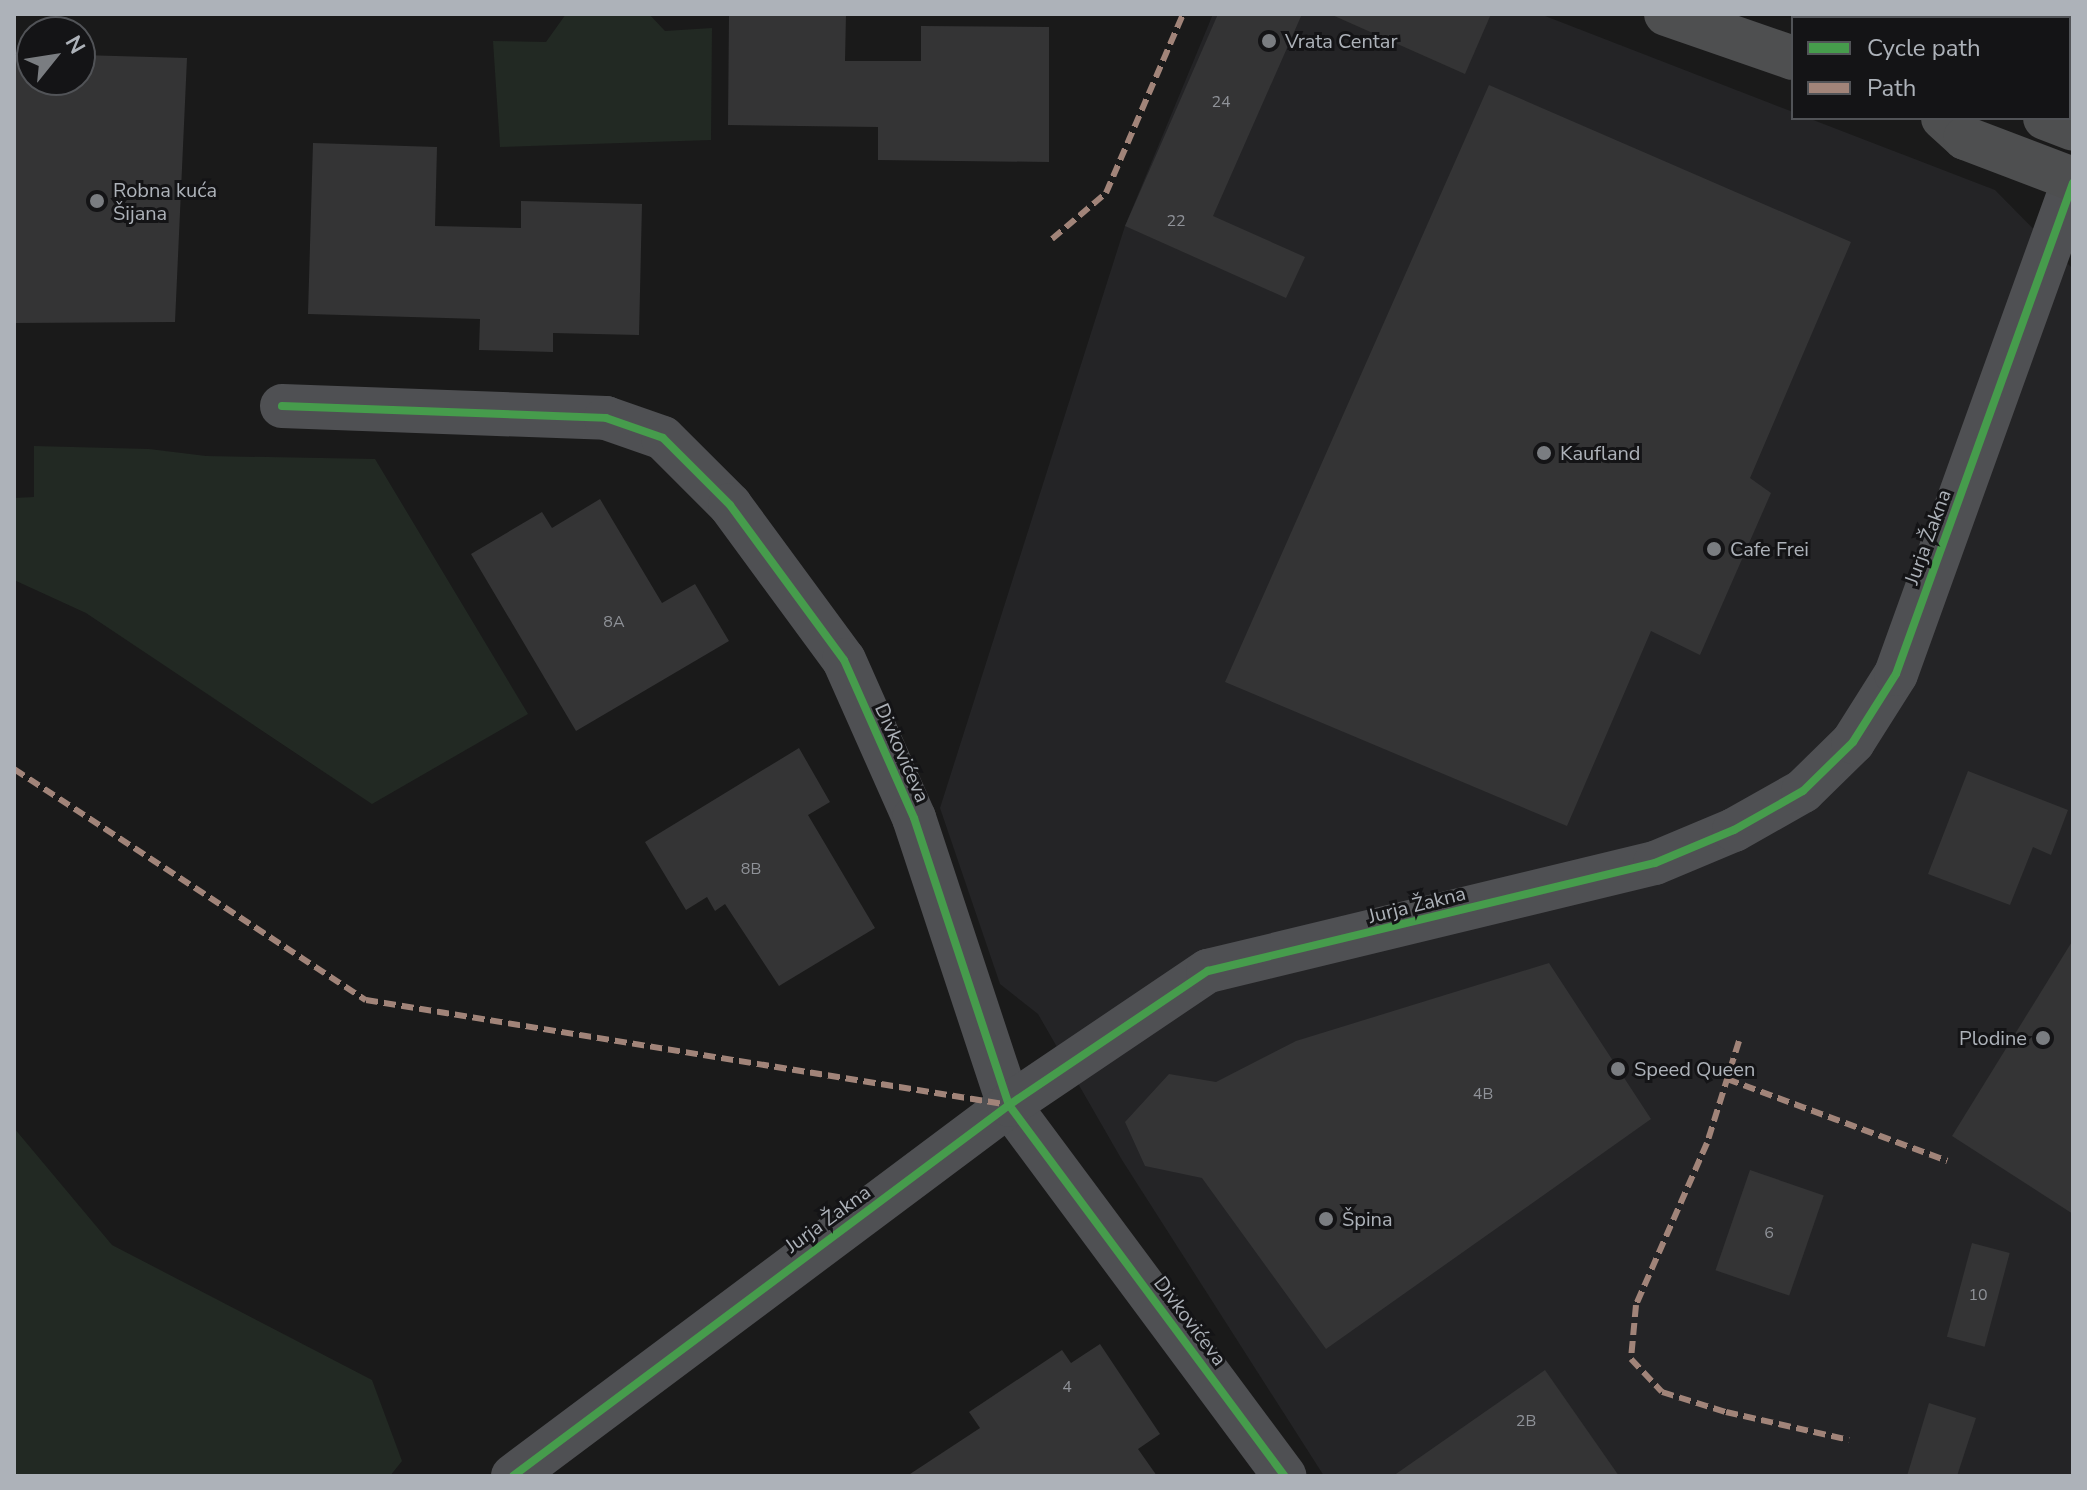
<!DOCTYPE html>
<html>
<head>
<meta charset="utf-8">
<style>
  body { margin:0 }
  #map { position:relative; width:2087px; height:1490px; overflow:hidden; background:#1a1a1a; font-family:"Nunito Sans",sans-serif }
  div>[style] { position:absolute }
  .built>* { inset:0; background:#242426 }
  .green>* { inset:0; background:#222923 }
  .building>* { inset:0; background:#343435; transform-origin:0 0 }
  .minor>* { height:44px; margin:-22px; padding:0 22px; transform-origin:22px; border-radius:22px; background:#4f5053 }
  .secondary>* { height:44px; margin:-22px; padding:0 22px; transform-origin:22px; border-radius:22px; background:#4e4f50 }
  .quiet>* { height:6px; margin-top:-3px; transform-origin:0; background:repeating-linear-gradient(90deg,#a18479 0 12px,transparent 0 18px) }
  .cycleway>* { height:8px; margin:-4px; padding:0 4px; transform-origin:4px; border-radius:4px; background:#469c4c }
  .dots>* { width:22px; height:22px; translate:-50% -50%; box-sizing:border-box; border:4px solid #141416; border-radius:50% }
  span { translate:-50% -50%; white-space:nowrap; text-align:center; line-height:1.15; -webkit-text-stroke:6px #141416; paint-order:stroke }
  .number-label { font-size:16px; color:#8f9298 }
  .number-label span { -webkit-text-stroke-width:0 }
  .poi-label { font-size:20px; color:#adb2b9 }
  .left { translate:0 -50%; text-align:left }
  .right { translate:-100% -50%; text-align:right }
  .street-label { font-size:20px; color:#adb2b9 }
  .frame { position:absolute; inset:0; border:16px solid #adb2b9; pointer-events:none }
  .legend { position:absolute; left:1791px; top:16px; width:280px; height:104px; box-sizing:border-box; background:#141416; border:2px solid #515357; margin:0; padding:10px 14px; list-style:none; font-size:24px; color:#adb2b9 }
  .legend li { display:flex; align-items:center; gap:16px; height:40px }
  .legend b { width:40px; border:2px solid #515357 }
  .north { position:absolute; left:16px; top:16px; width:80px; height:80px; box-sizing:border-box; background:#141416; border:2px solid #515357; border-radius:50%; rotate:60deg; font-size:22px; font-weight:700; line-height:32px; text-align:center; color:#adb2b9 }
  .north::after { content:''; display:block; margin:auto; width:28px; height:36px; background:#7a7d81; clip-path:polygon(50% 0,100% 100%,50% 72%,0 100%) }
</style>
</head>
<body>
<div id="map">
  <div class="built">
    <div style="clip-path:polygon(1213px 14px,1540px 14px,1793px 112px,1793px 118px,1808px 118px,1995px 190px,2073px 269px,2073px 1476px,1324px 1476px,1122px 1160px,1038px 1014px,1000px 984px,940px 808px,1125px 226px)"></div>
  </div>
  <div class="green">
    <div style="clip-path:polygon(566px 14px,649px 14px,665px 31px,712px 28px,711px 140px,500px 147px,493px 41px,546px 42px)"></div>
    <div style="clip-path:polygon(34px 446px,149px 449px,206px 456px,375px 459px,528px 714px,372px 804px,86px 613px,14px 580px,14px 498px,34px 497px)"></div>
    <div style="clip-path:polygon(14px 1128px,112px 1245px,372px 1380px,402px 1461px,390px 1476px,14px 1476px)"></div>
  </div>
  <div class="building">
    <div style="clip-path:polygon(729px 14px,846px 14px,845px 61px,921px 61px,921px 26px,1049px 27px,1049px 162px,878px 160px,878px 127px,728px 125px)"></div>
    <div style="clip-path:polygon(1218px 14px,1302px 14px,1213px 216px,1305px 257px,1286px 298px,1125px 226px)"></div>
    <div style="clip-path:polygon(1330px 14px,1491px 14px,1465px 74px)"></div>
    <div style="clip-path:polygon(14px 52px,32px 53px,32px 80px,80px 80px,80px 55px,187px 58px,175px 322px,14px 323px)"></div>
    <div style="clip-path:polygon(1489px 85px,1851px 242px,1750px 478px,1771px 493px,1700px 655px,1651px 631px,1567px 826px,1225px 682px)"></div>
    <div style="clip-path:polygon(313px 143px,437px 147px,435px 226px,521px 228px,521px 201px,642px 204px,639px 335px,553px 333px,553px 352px,479px 350px,480px 319px,308px 314px)"></div>
    <div style="clip-path:polygon(600px 499px,662px 603px,695px 584px,729px 641px,576px 731px,471px 554px,542px 512px,552px 528px)"></div>
    <div style="clip-path:polygon(799px 748px,830px 802px,808px 815px,875px 928px,779px 986px,725px 904px,715px 911px,707px 897px,686px 910px,645px 842px)"></div>
    <div style="clip-path:polygon(1968px 771px,2068px 810px,2051px 855px,2033px 847px,2010px 905px,1928px 874px)"></div>
    <div style="clip-path:polygon(2073px 940px,2073px 1214px,1952px 1136px)"></div>
    <div style="clip-path:polygon(1549px 963px,1651px 1119px,1326px 1349px,1202px 1178px,1145px 1166px,1125px 1122px,1169px 1074px,1216px 1082px,1296px 1041px)"></div>
    <div style="left:1750px;top:1170px;width:78px;height:106px;rotate:19deg"></div>
    <div style="left:1972px;top:1243px;width:39px;height:97px;rotate:15deg"></div>
    <div style="clip-path:polygon(1100px 1344px,1160px 1434px,1138px 1449px,1157px 1476px,907px 1476px,980px 1428px,969px 1412px,1062px 1350px,1071px 1363px)"></div>
    <div style="clip-path:polygon(1545px 1370px,1619px 1476px,1393px 1476px)"></div>
    <div style="clip-path:polygon(1929px 1403px,1976px 1418px,1957px 1476px,1907px 1476px)"></div>
  </div>
  <div class="minor">
    <div style="left:2064px;top:18px;width:6px;rotate:-39deg"></div>
    <div style="left:282px;top:406px;width:324px;rotate:2.1deg"></div>
    <div style="left:606px;top:418px;width:60px;rotate:19.3deg"></div>
    <div style="left:663px;top:438px;width:95px;rotate:45deg"></div>
    <div style="left:730px;top:505px;width:192px;rotate:53.7deg"></div>
    <div style="left:844px;top:660px;width:173px;rotate:66.1deg"></div>
    <div style="left:914px;top:818px;width:302px;rotate:71.7deg"></div>
    <div style="left:1009px;top:1105px;width:462px;rotate:53.4deg"></div>
    <div style="left:513px;top:1476px;width:619px;rotate:-36.8deg"></div>
    <div style="left:1009px;top:1105px;width:240px;rotate:-34deg"></div>
    <div style="left:1208px;top:971px;width:460px;rotate:-13.6deg"></div>
    <div style="left:1655px;top:863px;width:86px;rotate:-22.7deg"></div>
    <div style="left:1734px;top:830px;width:79px;rotate:-29.5deg"></div>
    <div style="left:1803px;top:791px;width:70px;rotate:-44.4deg"></div>
    <div style="left:1853px;top:742px;width:80px;rotate:-57.7deg"></div>
    <div style="left:1896px;top:674px;width:522px;rotate:-70.18deg"></div>
  </div>
  <div class="secondary">
    <div style="left:1666px;top:14px;width:134px;rotate:19.1deg"></div>
    <div style="left:1943px;top:118px;width:30px;rotate:42deg"></div>
    <div style="left:1965px;top:138px;width:116px;rotate:20.8deg"></div>
    <div style="left:2045px;top:118px;width:30px;rotate:21deg"></div>
  </div>
  <div class="quiet">
    <div style="left:1052px;top:239px;width:71px;rotate:-40.4deg"></div>
    <div style="left:1106px;top:193px;width:195px;rotate:-66.7deg"></div>
    <div style="left:14px;top:769px;width:421px;rotate:33.3deg"></div>
    <div style="left:366px;top:1000px;width:652px;rotate:9.27deg"></div>
    <div style="left:1739px;top:1041px;width:107px;rotate:107.4deg"></div>
    <div style="left:1707px;top:1143px;width:177px;rotate:113.7deg"></div>
    <div style="left:1636px;top:1305px;width:54px;rotate:95.3deg"></div>
    <div style="left:1631px;top:1359px;width:45px;rotate:46.8deg"></div>
    <div style="left:1662px;top:1392px;width:67px;rotate:17.4deg"></div>
    <div style="left:1726px;top:1412px;width:126px;rotate:12.8deg"></div>
    <div style="left:1727px;top:1079px;width:235px;rotate:20.4deg"></div>
  </div>
  <div class="cycleway">
    <div style="left:282px;top:406px;width:324px;rotate:2.1deg"></div>
    <div style="left:606px;top:418px;width:60px;rotate:19.3deg"></div>
    <div style="left:663px;top:438px;width:95px;rotate:45deg"></div>
    <div style="left:730px;top:505px;width:192px;rotate:53.7deg"></div>
    <div style="left:844px;top:660px;width:173px;rotate:66.1deg"></div>
    <div style="left:914px;top:818px;width:302px;rotate:71.7deg"></div>
    <div style="left:1009px;top:1105px;width:462px;rotate:53.4deg"></div>
    <div style="left:513px;top:1476px;width:619px;rotate:-36.8deg"></div>
    <div style="left:1009px;top:1105px;width:240px;rotate:-34deg"></div>
    <div style="left:1208px;top:971px;width:460px;rotate:-13.6deg"></div>
    <div style="left:1655px;top:863px;width:86px;rotate:-22.7deg"></div>
    <div style="left:1734px;top:830px;width:79px;rotate:-29.5deg"></div>
    <div style="left:1803px;top:791px;width:70px;rotate:-44.4deg"></div>
    <div style="left:1853px;top:742px;width:80px;rotate:-57.7deg"></div>
    <div style="left:1896px;top:674px;width:522px;rotate:-70.18deg"></div>
  </div>
  <div class="dots">
    <div style="left:1269px;top:41px;background:#7a7d81"></div>
    <div style="left:97px;top:201px;background:#7a7d81"></div>
    <div style="left:1544px;top:453px;background:#7a7d81"></div>
    <div style="left:1714px;top:549px;background:#7a7d81"></div>
    <div style="left:2043px;top:1038px;background:#7a7d81"></div>
    <div style="left:1618px;top:1069px;background:#7a7d81"></div>
    <div style="left:1326px;top:1219px;background:#7a7d81"></div>
  </div>
  <div class="number-label">
    <span style="left:1221px;top:102px">24</span>
    <span style="left:1176px;top:221px">22</span>
    <span style="left:614px;top:622px">8A</span>
    <span style="left:751px;top:869px">8B</span>
    <span style="left:1483px;top:1094px">4B</span>
    <span style="left:1769px;top:1233px">6</span>
    <span style="left:1978px;top:1295px">10</span>
    <span style="left:1067px;top:1387px">4</span>
    <span style="left:1526px;top:1421px">2B</span>
  </div>
  <div class="poi-label">
    <span class="left" style="left:1285px;top:41px">Vrata Centar</span>
    <span class="left" style="left:113px;top:202px">Robna kuća<br>Šijana</span>
    <span class="left" style="left:1560px;top:453px">Kaufland</span>
    <span class="left" style="left:1730px;top:549px">Cafe Frei</span>
    <span class="right" style="left:2027px;top:1038px">Plodine</span>
    <span class="left" style="left:1634px;top:1069px">Speed Queen</span>
    <span class="left" style="left:1342px;top:1219px">Špina</span>
  </div>
  <div class="street-label">
    <span style="left:1928px;top:537px;rotate:-70deg">Jurja Žakna</span>
    <span style="left:902px;top:753px;rotate:66deg">Divkovićeva</span>
    <span style="left:1417px;top:905px;rotate:-14deg">Jurja Žakna</span>
    <span style="left:828px;top:1219px;rotate:-36deg">Jurja Žakna</span>
    <span style="left:1190px;top:1321px;rotate:53deg">Divkovićeva</span>
  </div>
  <div class="frame"></div>
  <ul class="legend">
  <li><b style="height:10px;background:#469c4c"></b>Cycle path</li>
  <li><b style="height:10px;background:#a18479"></b>Path</li>
  </ul>
  <div class="north">N</div>
</div>
</body>
</html>
